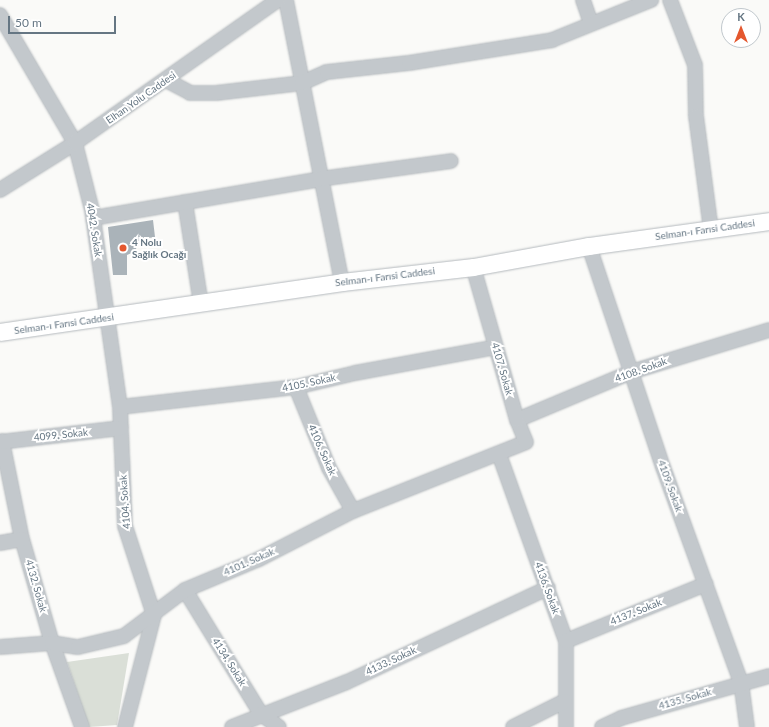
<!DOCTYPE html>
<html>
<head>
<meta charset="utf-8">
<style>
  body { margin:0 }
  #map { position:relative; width:769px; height:727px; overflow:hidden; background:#fafaf8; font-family:Lato,sans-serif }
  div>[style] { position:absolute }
  .green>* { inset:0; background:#dadfd7 }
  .building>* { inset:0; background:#aab3b9 }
  .roads { filter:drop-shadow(0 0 1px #b5babe) drop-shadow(0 0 1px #b5babe) }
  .minor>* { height:14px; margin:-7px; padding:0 7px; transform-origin:7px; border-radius:7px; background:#c3c8cc }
  .major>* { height:17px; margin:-8.5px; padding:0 8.5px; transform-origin:8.5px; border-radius:8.5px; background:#fff }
  .dots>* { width:11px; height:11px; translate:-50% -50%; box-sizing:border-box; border:2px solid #fff; border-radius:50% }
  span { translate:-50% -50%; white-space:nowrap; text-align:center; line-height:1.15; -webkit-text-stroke:4px #fff; paint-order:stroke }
  .street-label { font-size:10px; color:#657683 }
  .poi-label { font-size:10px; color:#657683; font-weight:700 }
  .left { translate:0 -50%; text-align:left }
  .north { position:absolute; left:721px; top:8px; width:40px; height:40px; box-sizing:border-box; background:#fff; border:1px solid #c1c8cd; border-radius:50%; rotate:0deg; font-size:11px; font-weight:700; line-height:16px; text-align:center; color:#657683 }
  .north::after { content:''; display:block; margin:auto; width:14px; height:18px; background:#e4572e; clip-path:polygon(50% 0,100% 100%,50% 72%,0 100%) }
  .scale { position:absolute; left:8px; top:16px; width:108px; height:18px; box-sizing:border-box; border:2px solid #657683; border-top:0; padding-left:5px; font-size:12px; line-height:14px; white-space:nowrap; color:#657683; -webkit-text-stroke:3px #fff; paint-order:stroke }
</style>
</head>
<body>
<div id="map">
  <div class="green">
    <div style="clip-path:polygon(129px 653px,117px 725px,89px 727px,67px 662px)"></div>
  </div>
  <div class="building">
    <div style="clip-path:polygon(153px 220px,155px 237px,142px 239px,134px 252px,127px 255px,127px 275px,113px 275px,108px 227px)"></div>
  </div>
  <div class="roads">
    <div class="minor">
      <div style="left:286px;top:0;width:288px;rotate:78.8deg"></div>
      <div style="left:583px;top:0;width:24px;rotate:71deg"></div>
      <div style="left:670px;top:0;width:70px;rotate:69deg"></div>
      <div style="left:695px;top:65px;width:51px;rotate:88.9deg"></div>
      <div style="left:696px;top:116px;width:115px;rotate:82.5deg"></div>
      <div style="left:0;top:15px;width:148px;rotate:59.6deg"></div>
      <div style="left:75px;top:143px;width:69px;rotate:75.8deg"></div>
      <div style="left:92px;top:210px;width:199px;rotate:81.9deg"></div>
      <div style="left:120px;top:407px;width:119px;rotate:87.6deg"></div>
      <div style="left:125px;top:526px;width:94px;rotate:72deg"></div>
      <div style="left:154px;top:615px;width:116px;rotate:104.5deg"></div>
      <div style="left:166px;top:80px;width:27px;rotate:28deg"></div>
      <div style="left:190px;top:93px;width:26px"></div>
      <div style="left:216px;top:93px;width:87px;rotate:-6.6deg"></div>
      <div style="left:302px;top:83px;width:27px;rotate:-24deg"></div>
      <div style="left:327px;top:72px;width:82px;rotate:-6.3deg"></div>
      <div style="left:409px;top:63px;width:145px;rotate:-9.1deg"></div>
      <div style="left:552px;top:40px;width:107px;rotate:-22deg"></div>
      <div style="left:0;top:190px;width:89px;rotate:-32.1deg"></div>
      <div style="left:75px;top:143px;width:248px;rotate:-35.2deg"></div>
      <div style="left:185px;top:202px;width:103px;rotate:81.1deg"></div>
      <div style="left:93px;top:218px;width:230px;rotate:-9.7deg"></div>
      <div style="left:320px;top:179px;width:132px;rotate:-7.8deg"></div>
      <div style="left:589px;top:246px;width:233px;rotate:71.5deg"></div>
      <div style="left:663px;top:467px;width:229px;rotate:70.1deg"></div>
      <div style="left:741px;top:682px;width:45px;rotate:82.4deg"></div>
      <div style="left:296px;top:387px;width:87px;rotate:67.8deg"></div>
      <div style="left:329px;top:468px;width:49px;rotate:60.8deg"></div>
      <div style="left:120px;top:407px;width:177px;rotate:-6.5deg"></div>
      <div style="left:296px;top:387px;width:61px;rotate:-13.3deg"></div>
      <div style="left:355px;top:373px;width:143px;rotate:-10.4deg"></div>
      <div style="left:517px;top:420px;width:124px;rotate:-22.8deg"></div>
      <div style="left:631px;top:372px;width:144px;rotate:-16.9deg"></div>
      <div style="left:2px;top:441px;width:100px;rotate:78.5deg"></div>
      <div style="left:22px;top:539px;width:108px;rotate:73.9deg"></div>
      <div style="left:52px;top:643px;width:89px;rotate:70.3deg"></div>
      <div style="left:0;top:442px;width:122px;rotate:-6.6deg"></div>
      <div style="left:499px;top:454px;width:199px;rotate:70.3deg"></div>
      <div style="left:566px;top:641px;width:86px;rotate:90deg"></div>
      <div style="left:0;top:543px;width:22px;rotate:-10deg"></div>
      <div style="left:185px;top:590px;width:145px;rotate:58.5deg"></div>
      <div style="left:261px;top:714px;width:22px;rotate:36deg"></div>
      <div style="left:566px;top:641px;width:151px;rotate:-22.2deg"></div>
      <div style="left:0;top:647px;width:52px;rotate:-4.4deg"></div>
      <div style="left:52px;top:643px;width:26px;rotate:9deg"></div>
      <div style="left:78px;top:647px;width:47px;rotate:-13.4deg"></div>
      <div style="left:124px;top:636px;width:76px;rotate:-37deg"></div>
      <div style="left:185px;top:590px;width:80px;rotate:-22.7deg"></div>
      <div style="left:259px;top:559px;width:106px;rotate:-27.1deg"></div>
      <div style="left:353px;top:511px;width:186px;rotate:-21.7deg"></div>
      <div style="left:526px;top:442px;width:24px;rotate:-112deg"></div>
      <div style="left:517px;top:420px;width:159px;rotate:-106deg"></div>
      <div style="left:232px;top:727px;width:123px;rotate:-21.4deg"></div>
      <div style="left:347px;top:682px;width:222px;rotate:-25.1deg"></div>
      <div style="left:513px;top:727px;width:58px;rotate:-26.6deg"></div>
      <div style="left:602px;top:727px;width:21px;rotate:-25deg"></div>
      <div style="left:621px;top:718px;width:154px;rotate:-15.8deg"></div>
    </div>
    <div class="major">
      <div style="left:0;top:332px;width:346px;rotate:-8.3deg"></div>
      <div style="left:342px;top:282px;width:132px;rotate:-6.5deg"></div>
      <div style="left:473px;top:267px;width:118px;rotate:-10.3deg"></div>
      <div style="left:589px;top:246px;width:182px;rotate:-7.9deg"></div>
    </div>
  </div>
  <div class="dots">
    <div style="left:123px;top:248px;background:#e4572e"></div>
  </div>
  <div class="street-label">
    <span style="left:141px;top:98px;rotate:-35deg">Elhan Yolu Caddesi</span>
    <span style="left:94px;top:230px;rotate:81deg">4042. Sokak</span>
    <span style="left:705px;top:230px;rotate:-8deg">Selman-ı Farısi Caddesi</span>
    <span style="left:385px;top:277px;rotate:-7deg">Selman-ı Farısi Caddesi</span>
    <span style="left:64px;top:324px;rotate:-8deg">Selman-ı Farısi Caddesi</span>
    <span style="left:502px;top:369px;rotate:74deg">4107. Sokak</span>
    <span style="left:641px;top:370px;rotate:-20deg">4108. Sokak</span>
    <span style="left:309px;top:383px;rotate:-12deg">4105. Sokak</span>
    <span style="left:61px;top:435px;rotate:-6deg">4099. Sokak</span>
    <span style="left:322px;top:450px;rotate:66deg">4106. Sokak</span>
    <span style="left:670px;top:486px;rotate:70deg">4109. Sokak</span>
    <span style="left:125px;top:502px;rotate:-94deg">4104. Sokak</span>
    <span style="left:249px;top:562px;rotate:-24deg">4101. Sokak</span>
    <span style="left:36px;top:586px;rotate:74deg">4132. Sokak</span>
    <span style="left:547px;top:588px;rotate:70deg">4136. Sokak</span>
    <span style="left:636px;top:612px;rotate:-22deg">4137. Sokak</span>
    <span style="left:391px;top:661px;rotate:-25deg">4133. Sokak</span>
    <span style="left:229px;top:662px;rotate:58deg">4134. Sokak</span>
    <span style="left:685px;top:699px;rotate:-16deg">4135. Sokak</span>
  </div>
  <div class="poi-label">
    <span class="left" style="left:132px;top:248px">4 Nolu<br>Sağlık Ocağı</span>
  </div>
  <div class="north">K</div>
  <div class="scale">50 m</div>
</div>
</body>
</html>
